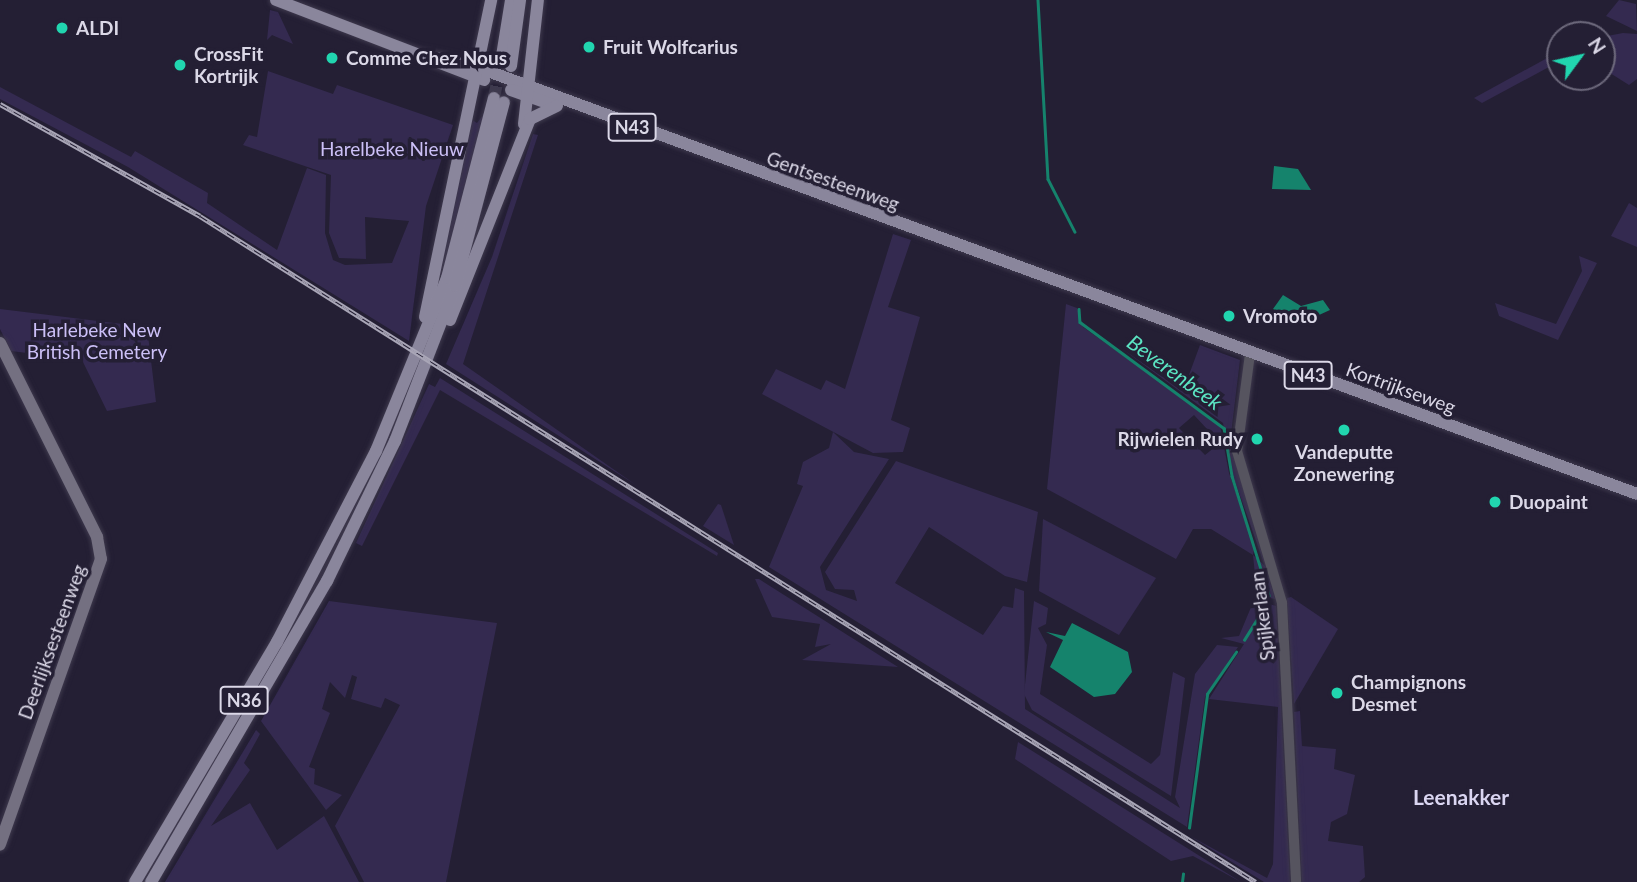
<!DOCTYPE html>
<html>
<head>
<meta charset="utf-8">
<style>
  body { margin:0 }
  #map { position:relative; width:1637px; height:882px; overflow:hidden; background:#241f34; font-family:Lato,sans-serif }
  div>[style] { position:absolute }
  .green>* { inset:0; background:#342a50 }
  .water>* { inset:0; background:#15836c }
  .stream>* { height:2.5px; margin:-1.25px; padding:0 1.25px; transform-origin:1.25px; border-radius:1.25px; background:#15836c }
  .primary-tunnel>* { height:12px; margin-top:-6px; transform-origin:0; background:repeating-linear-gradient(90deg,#3f3b4f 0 12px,transparent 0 18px) }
  .roads { filter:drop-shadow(0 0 2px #3e394d) drop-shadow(0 0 2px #3e394d) }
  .tertiary>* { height:10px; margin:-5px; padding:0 5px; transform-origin:5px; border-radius:5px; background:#56545f }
  .secondary>* { height:12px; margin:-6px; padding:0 6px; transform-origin:6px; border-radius:6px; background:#747081 }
  .primary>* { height:12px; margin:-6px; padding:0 6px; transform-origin:6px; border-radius:6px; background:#8a869c }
  .rail>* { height:5px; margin-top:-2.5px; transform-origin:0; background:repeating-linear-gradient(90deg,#241f34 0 8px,#a9a6b7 0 16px); box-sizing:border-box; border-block:2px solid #a9a6b7 }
  .dots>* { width:19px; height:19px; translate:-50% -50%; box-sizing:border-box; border:4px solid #241f34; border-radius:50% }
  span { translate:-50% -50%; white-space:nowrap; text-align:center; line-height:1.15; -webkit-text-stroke:7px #241f34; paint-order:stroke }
  .shield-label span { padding:2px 5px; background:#241f34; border:2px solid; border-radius:5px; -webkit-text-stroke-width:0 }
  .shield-label { font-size:18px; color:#dbd8e7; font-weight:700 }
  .poi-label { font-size:19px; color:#dbd8e7; font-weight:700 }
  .left { translate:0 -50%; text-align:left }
  .right { translate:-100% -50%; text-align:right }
  .park-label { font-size:19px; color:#ccc0f7 }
  .street-label { font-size:19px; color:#dbd8e7 }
  .water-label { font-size:21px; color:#5be4c2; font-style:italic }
  .neighbourhood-label { font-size:21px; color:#dad5f1; font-weight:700 }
  .north { position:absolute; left:1546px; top:21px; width:70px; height:70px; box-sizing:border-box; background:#241f34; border:2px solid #6d697c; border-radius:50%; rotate:57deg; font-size:19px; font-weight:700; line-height:28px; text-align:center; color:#dbd8e7 }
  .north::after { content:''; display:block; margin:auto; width:24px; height:32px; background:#21d5af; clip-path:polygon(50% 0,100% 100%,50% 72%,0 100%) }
</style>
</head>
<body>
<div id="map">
  <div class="green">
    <div style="clip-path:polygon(1619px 0,1636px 4px,1637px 31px,1606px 16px)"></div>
    <div style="clip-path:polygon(270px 10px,278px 12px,293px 44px,272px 35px,267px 40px)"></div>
    <div style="clip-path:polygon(1623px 33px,1637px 34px,1637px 79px,1629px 85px,1602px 68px,1602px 37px)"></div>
    <div style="clip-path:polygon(1560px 51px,1560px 61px,1482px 103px,1474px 98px)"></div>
    <div style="clip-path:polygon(268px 71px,333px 94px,337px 85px,453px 125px,426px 206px,409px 341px,128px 167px,0 99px,0 87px,131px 157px,135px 151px,208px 193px,207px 203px,277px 250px,307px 168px,326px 175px,325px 233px,333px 260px,345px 265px,392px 263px,409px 221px,365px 217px,366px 259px,339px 258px,329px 233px,331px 175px,243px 145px,249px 135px,257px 137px)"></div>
    <div style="clip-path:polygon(487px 110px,443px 275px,439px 274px,472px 120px,477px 123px)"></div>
    <div style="clip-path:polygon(533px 134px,538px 135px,463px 364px,636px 485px,446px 364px,492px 257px)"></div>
    <div style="clip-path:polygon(1629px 203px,1637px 208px,1637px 247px,1611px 236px)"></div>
    <div style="clip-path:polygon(893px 234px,911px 240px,888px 307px,920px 317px,891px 420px,910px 428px,903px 452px,873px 453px,762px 394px,776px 369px,821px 390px,826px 380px,845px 389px)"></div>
    <div style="clip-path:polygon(1579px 256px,1597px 263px,1558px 340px,1499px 316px,1495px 303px,1556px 324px,1582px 271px)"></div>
    <div style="clip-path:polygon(evenodd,1066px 304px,1077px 308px,1083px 327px,1220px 425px,1229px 473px,1255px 546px,1253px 555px,1265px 566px,1233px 476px,1223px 423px,1121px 348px,1183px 391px,1200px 345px,1240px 360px,1230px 442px,1275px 599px,1257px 595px,1253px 555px,1211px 529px,1193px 529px,1176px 559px,1047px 489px,1066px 304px,1194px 415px,1220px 443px,1205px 455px,1179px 428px,1194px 415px)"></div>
    <div style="clip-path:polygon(0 309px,147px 327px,156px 402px,107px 411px,82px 360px,11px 351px,0 329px)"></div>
    <div style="clip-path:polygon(440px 378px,718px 553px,717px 556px,440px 390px,362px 546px,356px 543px,429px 384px,435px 387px)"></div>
    <div style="clip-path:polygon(833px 432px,854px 452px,889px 459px,820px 567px,826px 590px,857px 601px,854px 590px,835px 589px,825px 572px,896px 461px,1038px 512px,1027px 582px,1005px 576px,929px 527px,895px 583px,983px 635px,1003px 606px,1013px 608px,1015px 588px,1024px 591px,1025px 709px,1180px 808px,1175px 797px,1195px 674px,1217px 645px,1238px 647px,1205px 697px,1187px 827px,769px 567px,803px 486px,797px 484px,803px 462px,829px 448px)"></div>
    <div style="clip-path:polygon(718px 504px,721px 505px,734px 545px,703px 526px)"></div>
    <div style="clip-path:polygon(1043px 519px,1156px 578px,1119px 635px,1039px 591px)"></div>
    <div style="clip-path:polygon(755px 579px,759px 579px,898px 667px,802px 660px,831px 644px,815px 647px,820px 624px,772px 617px)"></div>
    <div style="clip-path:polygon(1291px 597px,1338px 629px,1294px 704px,1287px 598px)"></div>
    <div style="clip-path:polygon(1254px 600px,1276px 606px,1290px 882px,1264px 882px,1190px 836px,1267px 878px,1273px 864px,1278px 707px,1209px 699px,1244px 644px,1221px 638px,1239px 636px)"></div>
    <div style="clip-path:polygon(329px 601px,497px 623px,446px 882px,364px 882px,335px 826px,400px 705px,385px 698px,381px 708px,351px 699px,357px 677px,352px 675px,345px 698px,330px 682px,322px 709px,330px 713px,309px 767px,315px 769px,314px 784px,342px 795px,326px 810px,261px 721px)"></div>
    <div style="clip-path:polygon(1034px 601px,1048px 608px,1046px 624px,1038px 628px,1047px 645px,1040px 694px,1151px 764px,1160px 755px,1173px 672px,1185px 678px,1171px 796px,1032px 710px,1024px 694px)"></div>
    <div style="clip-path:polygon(1300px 711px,1302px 746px,1336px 749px,1334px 769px,1355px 775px,1347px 814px,1331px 822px,1328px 841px,1363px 846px,1365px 877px,1359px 882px,1302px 882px,1294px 712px)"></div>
    <div style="clip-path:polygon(256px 730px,260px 734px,244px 763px,250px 770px,211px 826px,250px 803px,277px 850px,324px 816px,359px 882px,165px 882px)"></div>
    <div style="clip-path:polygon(1018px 742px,1187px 848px,1241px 882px,1193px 856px,1171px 861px,1015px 759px)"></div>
  </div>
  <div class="water">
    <div style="clip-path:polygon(1274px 166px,1298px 169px,1311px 190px,1272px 189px)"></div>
    <div style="clip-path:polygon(1283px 295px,1301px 306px,1323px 300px,1330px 310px,1295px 326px,1273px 309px)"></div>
    <div style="clip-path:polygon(1072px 623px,1128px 652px,1132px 672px,1115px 694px,1094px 697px,1050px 667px,1063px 640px,1046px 632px,1065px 636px)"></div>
  </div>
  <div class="stream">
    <div style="left:1038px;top:0;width:179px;rotate:86.8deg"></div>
    <div style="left:1048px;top:179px;width:59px;rotate:63deg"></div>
    <div style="left:1079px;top:309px;width:13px;rotate:86deg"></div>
    <div style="left:1080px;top:322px;width:179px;rotate:36.4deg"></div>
    <div style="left:1224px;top:428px;width:49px;rotate:80.5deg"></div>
    <div style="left:1232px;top:476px;width:125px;rotate:72.7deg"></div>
    <div style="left:1244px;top:640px;width:39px;rotate:-58deg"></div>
    <div style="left:1189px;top:828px;width:135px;rotate:-82.3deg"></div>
    <div style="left:1207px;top:694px;width:51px;rotate:-55.4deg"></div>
    <div style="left:1182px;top:882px;width:8px;rotate:-83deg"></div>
  </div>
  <div class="primary-tunnel">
    <div style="left:494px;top:98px;width:33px;rotate:-79deg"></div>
  </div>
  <div class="roads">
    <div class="tertiary">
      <div style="left:1250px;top:354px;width:98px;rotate:97.6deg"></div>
      <div style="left:1237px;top:451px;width:159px;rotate:73.5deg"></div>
      <div style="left:1282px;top:603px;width:279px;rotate:87.1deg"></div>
    </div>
    <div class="secondary">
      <div style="left:0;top:343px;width:217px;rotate:63.4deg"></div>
      <div style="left:97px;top:537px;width:22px;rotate:80deg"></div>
      <div style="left:101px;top:559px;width:303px;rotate:109.5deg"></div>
    </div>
    <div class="primary">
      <div style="left:276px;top:0;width:223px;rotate:21deg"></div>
      <div style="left:425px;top:56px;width:50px;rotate:11.5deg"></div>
      <div style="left:474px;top:66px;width:1239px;rotate:20.2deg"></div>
      <div style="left:501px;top:62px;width:63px;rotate:-80.8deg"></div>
      <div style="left:511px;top:66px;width:67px;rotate:-82.2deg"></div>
      <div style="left:511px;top:90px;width:45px;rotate:19.7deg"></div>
      <div style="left:524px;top:124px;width:125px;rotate:-83.6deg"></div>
      <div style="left:425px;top:317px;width:324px;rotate:-78.2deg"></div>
      <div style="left:450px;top:320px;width:216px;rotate:-68.3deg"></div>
      <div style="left:530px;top:119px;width:30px;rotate:-26deg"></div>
      <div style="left:135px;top:882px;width:279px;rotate:-59.4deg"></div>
      <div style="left:277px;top:642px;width:215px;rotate:-62.6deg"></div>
      <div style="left:376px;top:451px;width:187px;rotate:-67.7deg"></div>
      <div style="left:447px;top:278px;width:186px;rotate:-75.4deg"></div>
      <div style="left:151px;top:882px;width:349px;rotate:-59.7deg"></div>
      <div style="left:327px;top:581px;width:156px;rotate:-64.1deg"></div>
      <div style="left:395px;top:441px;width:166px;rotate:-68.8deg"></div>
      <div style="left:455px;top:286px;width:190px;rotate:-75.1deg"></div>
    </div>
  </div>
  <div class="rail">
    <div style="left:0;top:104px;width:229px;rotate:29.2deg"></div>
    <div style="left:200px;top:216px;width:1248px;rotate:32.24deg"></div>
  </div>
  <div class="dots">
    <div style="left:62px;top:28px;background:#21d5af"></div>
    <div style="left:589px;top:47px;background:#21d5af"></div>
    <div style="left:332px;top:58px;background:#21d5af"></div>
    <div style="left:180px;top:65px;background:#21d5af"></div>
    <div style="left:1229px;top:316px;background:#21d5af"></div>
    <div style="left:1344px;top:430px;background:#21d5af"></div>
    <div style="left:1257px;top:439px;background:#21d5af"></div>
    <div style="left:1495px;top:502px;background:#21d5af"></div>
    <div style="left:1337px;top:693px;background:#21d5af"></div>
  </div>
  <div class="shield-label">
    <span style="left:632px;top:127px">N43</span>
    <span style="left:1308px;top:375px">N43</span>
    <span style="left:244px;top:700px">N36</span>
  </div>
  <div class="poi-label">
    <span class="left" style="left:76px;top:28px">ALDI</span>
    <span class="left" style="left:603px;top:47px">Fruit Wolfcarius</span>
    <span class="left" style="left:194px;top:65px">CrossFit<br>Kortrijk</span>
    <span class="left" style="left:346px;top:58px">Comme Chez Nous</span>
    <span class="left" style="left:1243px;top:316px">Vromoto</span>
    <span class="right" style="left:1243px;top:439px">Rijwielen Rudy</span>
    <span style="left:1344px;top:463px">Vandeputte<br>Zonewering</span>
    <span class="left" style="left:1509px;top:502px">Duopaint</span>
    <span class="left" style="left:1351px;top:693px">Champignons<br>Desmet</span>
  </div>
  <div class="park-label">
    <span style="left:392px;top:149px">Harelbeke Nieuw</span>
    <span style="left:97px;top:341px">Harlebeke New<br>British Cemetery</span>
  </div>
  <div class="street-label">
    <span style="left:833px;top:181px;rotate:20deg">Gentsesteenweg</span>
    <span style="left:1401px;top:388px;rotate:20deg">Kortrijkseweg</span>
    <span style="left:1262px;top:616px;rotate:-97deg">Spijkerlaan</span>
    <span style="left:52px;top:642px;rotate:-70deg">Deerlijksesteenweg</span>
  </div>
  <div class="water-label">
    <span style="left:1175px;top:372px;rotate:36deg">Beverenbeek</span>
  </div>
  <div class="neighbourhood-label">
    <span style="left:1461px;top:797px">Leenakker</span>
  </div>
  <div class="north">N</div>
</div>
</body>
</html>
